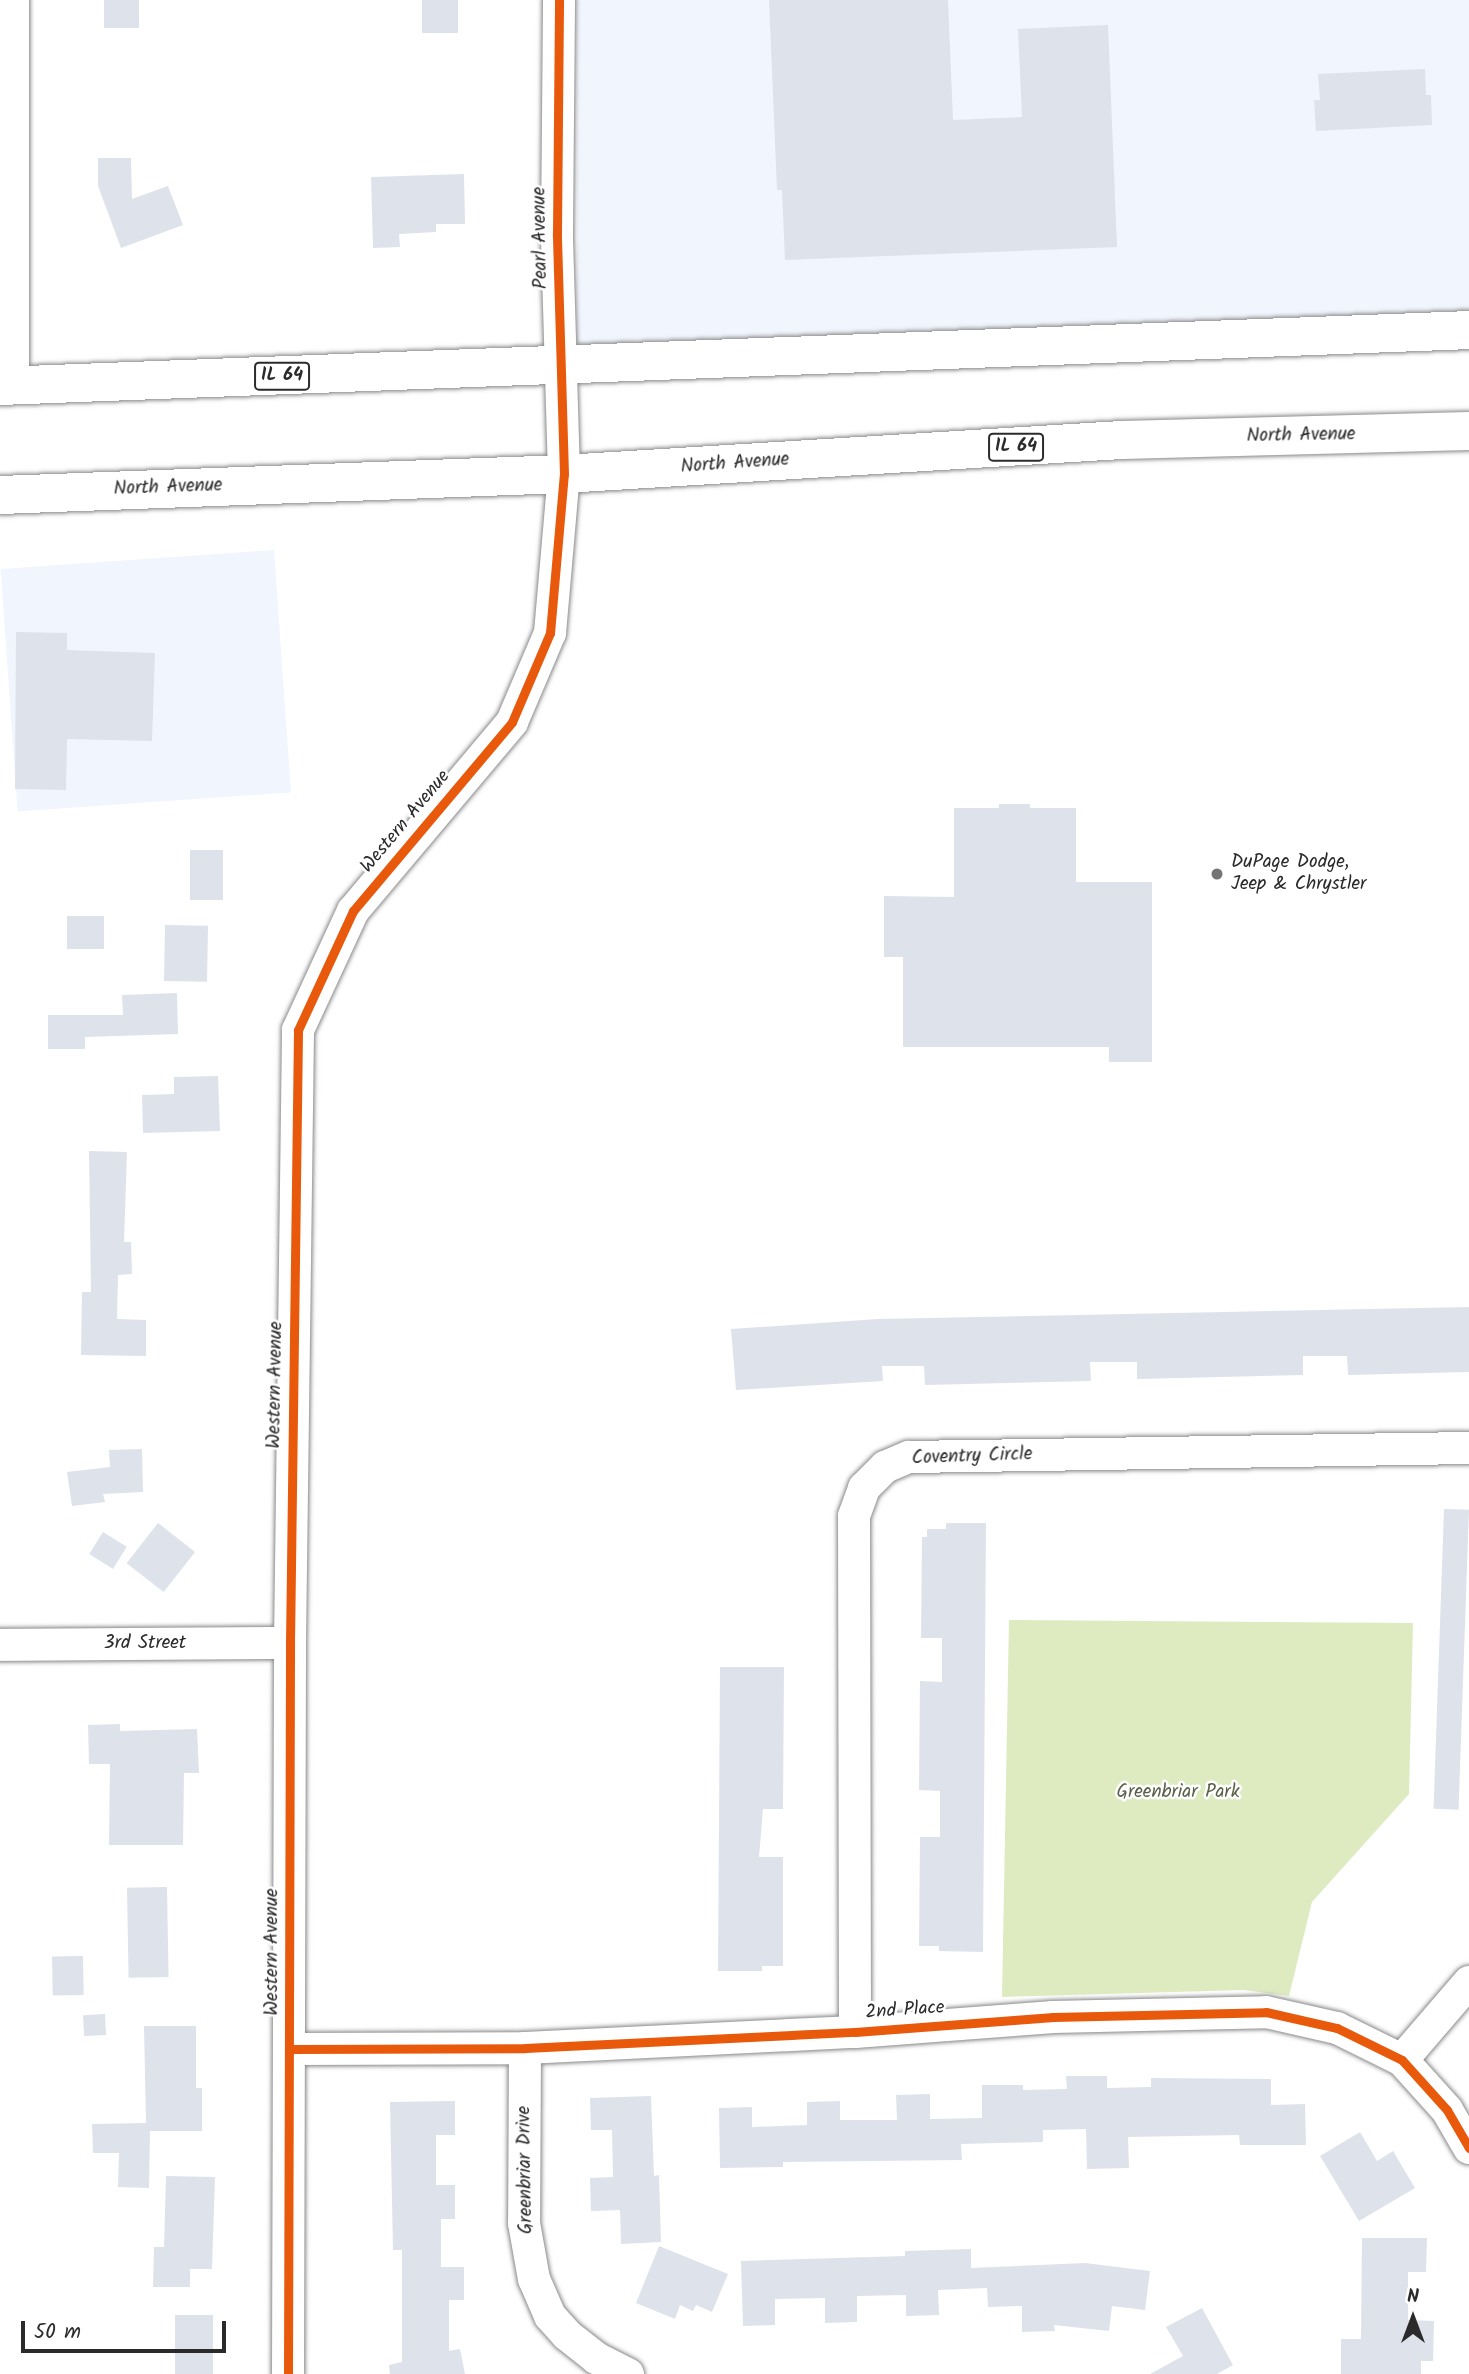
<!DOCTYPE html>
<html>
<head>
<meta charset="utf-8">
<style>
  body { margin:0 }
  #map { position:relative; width:1469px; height:2374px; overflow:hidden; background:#fff; font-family:Kalam,sans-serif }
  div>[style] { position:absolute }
  .built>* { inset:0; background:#f1f5fd; transform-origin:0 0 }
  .green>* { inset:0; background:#deebc1 }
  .building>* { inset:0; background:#dee2eb; transform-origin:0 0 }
  .roads { filter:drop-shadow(0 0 2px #8a8a8a) drop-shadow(0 0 2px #8a8a8a) }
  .minor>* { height:32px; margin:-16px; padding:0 16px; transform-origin:16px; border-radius:16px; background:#fff }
  .primary>* { height:38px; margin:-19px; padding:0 19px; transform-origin:19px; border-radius:19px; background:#fff }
  .cycleway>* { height:9px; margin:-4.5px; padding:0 4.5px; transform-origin:4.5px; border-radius:4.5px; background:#e8590c }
  .dots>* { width:19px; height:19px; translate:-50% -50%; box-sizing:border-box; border:4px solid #fff; border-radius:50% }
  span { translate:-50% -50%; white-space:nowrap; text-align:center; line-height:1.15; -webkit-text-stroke:5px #fff; paint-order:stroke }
  .shield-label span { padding:2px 5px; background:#fff; border:2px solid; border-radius:5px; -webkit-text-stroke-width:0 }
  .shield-label { font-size:18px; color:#2b2b2b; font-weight:700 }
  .street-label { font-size:19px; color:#2b2b2b }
  .poi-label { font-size:19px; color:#2b2b2b }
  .left { translate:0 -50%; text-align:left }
  .park-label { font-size:19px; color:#596049 }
  .north { position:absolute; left:1378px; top:2283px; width:70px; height:70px; -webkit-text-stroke:5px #fff; paint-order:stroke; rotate:0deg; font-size:19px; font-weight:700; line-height:28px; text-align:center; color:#2b2b2b }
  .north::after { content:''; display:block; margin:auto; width:24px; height:32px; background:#2b2b2b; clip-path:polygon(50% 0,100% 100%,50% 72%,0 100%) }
  .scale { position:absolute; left:21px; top:2321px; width:205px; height:32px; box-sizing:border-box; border:4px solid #2b2b2b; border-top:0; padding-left:9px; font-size:21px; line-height:24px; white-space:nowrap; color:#2b2b2b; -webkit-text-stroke:5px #fff; paint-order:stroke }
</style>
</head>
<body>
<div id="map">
  <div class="built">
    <div style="left:577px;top:0;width:892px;height:351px"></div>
    <div style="left:274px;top:550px;width:243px;height:274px;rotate:86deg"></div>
  </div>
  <div class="green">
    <div style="clip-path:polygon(1009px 1620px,1413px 1623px,1409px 1794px,1312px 1902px,1289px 1996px,1244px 1990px,1002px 1997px)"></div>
  </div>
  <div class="building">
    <div style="left:104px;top:0;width:35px;height:28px"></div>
    <div style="left:422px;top:0;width:36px;height:33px"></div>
    <div style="clip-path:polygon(769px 0,948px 0,953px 120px,1022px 117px,1018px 29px,1108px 25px,1117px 247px,785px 260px,782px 190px,777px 190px)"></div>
    <div style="clip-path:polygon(1425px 69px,1426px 95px,1431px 95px,1432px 125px,1316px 131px,1314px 100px,1320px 100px,1318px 74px)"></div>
    <div style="clip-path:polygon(98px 158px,131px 158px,132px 199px,168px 186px,183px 225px,121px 248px,98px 186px)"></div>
    <div style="clip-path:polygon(464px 174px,465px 224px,436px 224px,436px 232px,399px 234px,400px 247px,373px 248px,371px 177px)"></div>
    <div style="clip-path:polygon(16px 632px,67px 633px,67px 650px,155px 653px,152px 741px,67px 739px,66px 790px,15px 789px)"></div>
    <div style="clip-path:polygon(999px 804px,1030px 804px,1030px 808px,1076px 808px,1076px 882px,1152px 882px,1152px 1062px,1109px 1062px,1109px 1047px,903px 1047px,903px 957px,884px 957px,884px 896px,954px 897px,954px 808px,999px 808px)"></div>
    <div style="left:190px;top:850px;width:33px;height:50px"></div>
    <div style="left:67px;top:916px;width:37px;height:33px"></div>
    <div style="left:165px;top:925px;width:43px;height:56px;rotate:1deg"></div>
    <div style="clip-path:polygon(177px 993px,178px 1034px,85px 1037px,85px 1049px,48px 1049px,48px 1015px,123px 1015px,122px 995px)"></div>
    <div style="clip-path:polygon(218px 1076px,220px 1131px,143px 1133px,142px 1095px,174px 1094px,174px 1077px)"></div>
    <div style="clip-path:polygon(89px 1151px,127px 1152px,124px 1242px,131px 1242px,132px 1274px,118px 1275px,117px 1319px,146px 1320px,146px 1356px,81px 1355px,82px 1292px,91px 1292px)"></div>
    <div style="clip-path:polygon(1469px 1307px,1469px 1372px,1348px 1375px,1347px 1356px,1303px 1356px,1303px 1375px,1137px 1379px,1137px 1362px,1090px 1362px,1091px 1381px,925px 1385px,924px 1366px,882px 1366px,883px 1381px,736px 1390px,731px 1329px,878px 1319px)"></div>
    <div style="clip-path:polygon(142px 1449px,143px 1492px,103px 1494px,105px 1502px,72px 1506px,67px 1472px,110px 1467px,109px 1450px)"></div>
    <div style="left:1444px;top:1509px;width:25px;height:300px;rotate:2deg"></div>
    <div style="left:158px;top:1523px;width:47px;height:51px;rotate:38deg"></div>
    <div style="clip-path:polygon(946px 1523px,986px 1523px,983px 1952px,939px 1951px,939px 1946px,919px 1946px,920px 1837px,940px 1837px,940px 1791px,919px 1790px,920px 1681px,942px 1682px,942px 1638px,921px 1638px,922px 1537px,927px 1537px,927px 1529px,946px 1529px)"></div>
    <div style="left:103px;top:1532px;width:28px;height:26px;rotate:32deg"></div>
    <div style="clip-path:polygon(720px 1667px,784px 1667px,783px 1809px,763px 1809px,759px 1857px,783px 1857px,783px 1966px,762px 1966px,762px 1971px,718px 1971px)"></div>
    <div style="clip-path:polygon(120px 1724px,120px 1731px,197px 1729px,199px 1773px,184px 1773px,183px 1845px,109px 1845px,110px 1764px,89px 1764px,88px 1725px)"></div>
    <div style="left:167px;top:1887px;width:90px;height:40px;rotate:89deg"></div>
    <div style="left:83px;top:1956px;width:39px;height:31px;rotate:89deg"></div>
    <div style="left:105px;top:2014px;width:21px;height:22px;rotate:87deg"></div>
    <div style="clip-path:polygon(144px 2026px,196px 2026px,196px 2088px,202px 2088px,202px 2131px,150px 2131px,149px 2188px,118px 2187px,119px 2153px,93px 2153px,92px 2124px,146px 2123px)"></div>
    <div style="clip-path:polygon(1066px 2076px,1107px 2076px,1107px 2088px,1151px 2087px,1151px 2078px,1271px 2079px,1271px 2105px,1305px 2104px,1306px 2145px,1240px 2145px,1239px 2135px,1128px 2137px,1129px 2168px,1087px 2169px,1086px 2129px,1043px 2130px,1043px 2142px,961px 2144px,962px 2160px,783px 2162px,783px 2167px,720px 2168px,719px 2108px,752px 2107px,752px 2127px,807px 2125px,807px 2102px,840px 2101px,840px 2120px,897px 2120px,896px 2095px,930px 2094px,930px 2119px,982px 2118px,982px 2085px,1023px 2085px,1023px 2090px,1067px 2089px)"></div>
    <div style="clip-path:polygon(651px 2096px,654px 2176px,659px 2175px,661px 2242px,621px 2244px,620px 2210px,591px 2211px,590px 2178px,613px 2177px,612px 2130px,591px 2130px,590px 2098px)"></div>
    <div style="clip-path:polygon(455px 2101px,455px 2135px,436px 2135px,436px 2185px,455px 2185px,455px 2219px,441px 2219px,441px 2267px,464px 2267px,464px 2300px,449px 2300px,449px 2351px,460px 2349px,465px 2374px,390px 2374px,389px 2365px,402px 2362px,402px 2250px,393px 2250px,390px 2102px)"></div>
    <div style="clip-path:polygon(1360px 2132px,1377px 2161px,1393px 2151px,1415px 2188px,1359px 2221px,1320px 2156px)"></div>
    <div style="clip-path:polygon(166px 2176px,215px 2177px,212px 2269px,190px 2269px,190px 2287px,153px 2287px,154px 2247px,164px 2247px)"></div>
    <div style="clip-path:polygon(1362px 2238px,1427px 2238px,1426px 2272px,1408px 2272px,1408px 2320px,1434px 2321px,1433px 2361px,1421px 2361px,1421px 2374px,1341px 2374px,1341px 2339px,1361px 2339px)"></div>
    <div style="clip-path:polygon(659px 2246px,728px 2274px,712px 2312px,696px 2305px,693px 2311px,680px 2305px,675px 2319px,636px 2303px)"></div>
    <div style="clip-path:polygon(971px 2249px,971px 2268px,1085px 2263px,1150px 2271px,1145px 2310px,1112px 2306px,1109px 2331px,1054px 2325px,1055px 2331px,1022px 2332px,1022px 2306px,988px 2307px,987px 2288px,938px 2290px,939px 2315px,906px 2316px,906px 2295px,857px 2296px,857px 2322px,825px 2323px,825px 2298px,775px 2299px,775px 2325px,743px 2326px,741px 2261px,905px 2256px,905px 2251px)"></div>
    <div style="clip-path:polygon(1202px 2308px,1233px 2365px,1217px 2374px,1150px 2374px,1183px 2356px,1166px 2327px)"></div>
    <div style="left:175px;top:2315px;width:38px;height:59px"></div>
  </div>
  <div class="roads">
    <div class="minor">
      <div style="left:13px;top:386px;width:386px;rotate:-90deg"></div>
      <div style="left:0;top:1645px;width:290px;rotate:-0.4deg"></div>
      <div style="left:855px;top:2032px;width:516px;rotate:-90.11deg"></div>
      <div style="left:854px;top:1516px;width:30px;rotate:-70deg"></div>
      <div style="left:864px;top:1488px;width:30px;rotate:-45deg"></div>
      <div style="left:885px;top:1467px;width:26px;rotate:-23deg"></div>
      <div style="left:909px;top:1457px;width:560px;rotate:-0.92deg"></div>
      <div style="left:525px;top:2048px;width:175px;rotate:90.3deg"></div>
      <div style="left:524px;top:2223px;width:57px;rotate:79.9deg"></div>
      <div style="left:534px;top:2279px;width:40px;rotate:66.6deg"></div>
      <div style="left:550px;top:2316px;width:25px;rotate:48deg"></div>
      <div style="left:567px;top:2335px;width:37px;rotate:38deg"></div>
      <div style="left:596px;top:2358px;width:36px;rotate:27deg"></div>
      <div style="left:290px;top:2049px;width:235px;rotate:-0.2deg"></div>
      <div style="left:525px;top:2048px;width:330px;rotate:-2.8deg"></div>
      <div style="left:855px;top:2032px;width:199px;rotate:-4.3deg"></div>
      <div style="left:1053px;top:2017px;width:213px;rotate:-1.3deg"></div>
      <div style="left:1266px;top:2012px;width:73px;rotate:12.7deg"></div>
      <div style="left:1337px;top:2028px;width:72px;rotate:26.2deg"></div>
      <div style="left:1402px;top:2060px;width:67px;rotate:48deg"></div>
      <div style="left:1447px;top:2110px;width:44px;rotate:59.9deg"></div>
      <div style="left:1402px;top:2060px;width:103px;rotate:-49.3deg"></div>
      <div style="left:288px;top:2374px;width:731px;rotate:-89.84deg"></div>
      <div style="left:290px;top:1643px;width:613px;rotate:-89.25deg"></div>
      <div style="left:298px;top:1030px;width:131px;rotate:-65.2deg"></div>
      <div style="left:353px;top:911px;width:247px;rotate:-49.9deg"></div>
      <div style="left:512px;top:722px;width:97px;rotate:-66.9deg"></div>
      <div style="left:550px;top:633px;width:160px;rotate:-85deg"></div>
      <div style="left:564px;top:474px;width:241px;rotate:-91.7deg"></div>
      <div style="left:557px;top:233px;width:233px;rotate:-89.5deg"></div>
    </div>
    <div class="primary">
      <div style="left:0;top:386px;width:1470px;rotate:-2.18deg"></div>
      <div style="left:0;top:495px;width:564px;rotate:-2.13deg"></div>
      <div style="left:564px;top:474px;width:559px;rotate:-3.49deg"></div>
      <div style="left:1122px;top:440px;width:347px;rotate:-1.5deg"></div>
    </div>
  </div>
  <div class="cycleway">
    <div style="left:290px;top:2049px;width:235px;rotate:-0.2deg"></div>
    <div style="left:525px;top:2048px;width:330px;rotate:-2.8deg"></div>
    <div style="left:855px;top:2032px;width:199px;rotate:-4.3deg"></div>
    <div style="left:1053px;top:2017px;width:213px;rotate:-1.3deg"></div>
    <div style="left:1266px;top:2012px;width:73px;rotate:12.7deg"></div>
    <div style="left:1337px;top:2028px;width:72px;rotate:26.2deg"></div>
    <div style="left:1402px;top:2060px;width:67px;rotate:48deg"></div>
    <div style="left:1447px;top:2110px;width:44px;rotate:59.9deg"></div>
    <div style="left:288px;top:2374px;width:731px;rotate:-89.84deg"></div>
    <div style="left:290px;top:1643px;width:613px;rotate:-89.25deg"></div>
    <div style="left:298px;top:1030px;width:131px;rotate:-65.2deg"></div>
    <div style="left:353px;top:911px;width:247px;rotate:-49.9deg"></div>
    <div style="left:512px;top:722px;width:97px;rotate:-66.9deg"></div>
    <div style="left:550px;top:633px;width:160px;rotate:-85deg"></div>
    <div style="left:564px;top:474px;width:241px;rotate:-91.7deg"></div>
    <div style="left:557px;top:233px;width:233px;rotate:-89.5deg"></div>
  </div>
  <div class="dots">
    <div style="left:1217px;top:874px;background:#757575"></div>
  </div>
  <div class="shield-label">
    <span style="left:282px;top:376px">IL 64</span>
    <span style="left:1016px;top:447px">IL 64</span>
  </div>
  <div class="street-label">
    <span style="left:541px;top:238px;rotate:-91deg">Pearl Avenue</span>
    <span style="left:1301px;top:436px;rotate:-1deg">North Avenue</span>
    <span style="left:735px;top:464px;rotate:-4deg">North Avenue</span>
    <span style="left:168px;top:488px;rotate:-2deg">North Avenue</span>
    <span style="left:406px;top:822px;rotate:-50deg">Western Avenue</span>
    <span style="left:276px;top:1385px;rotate:-89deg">Western Avenue</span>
    <span style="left:972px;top:1457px;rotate:-2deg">Coventry Circle</span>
    <span style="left:145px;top:1644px">3rd Street</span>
    <span style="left:273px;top:1952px;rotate:-90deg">Western Avenue</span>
    <span style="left:905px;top:2011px;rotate:-4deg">2nd Place</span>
    <span style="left:526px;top:2170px;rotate:-91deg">Greenbriar Drive</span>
  </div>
  <div class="poi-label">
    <span class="left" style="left:1231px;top:874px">DuPage Dodge,<br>Jeep &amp; Chrystler</span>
  </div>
  <div class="park-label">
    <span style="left:1178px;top:1793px">Greenbriar Park</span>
  </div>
  <div class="north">N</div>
  <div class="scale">50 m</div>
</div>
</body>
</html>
